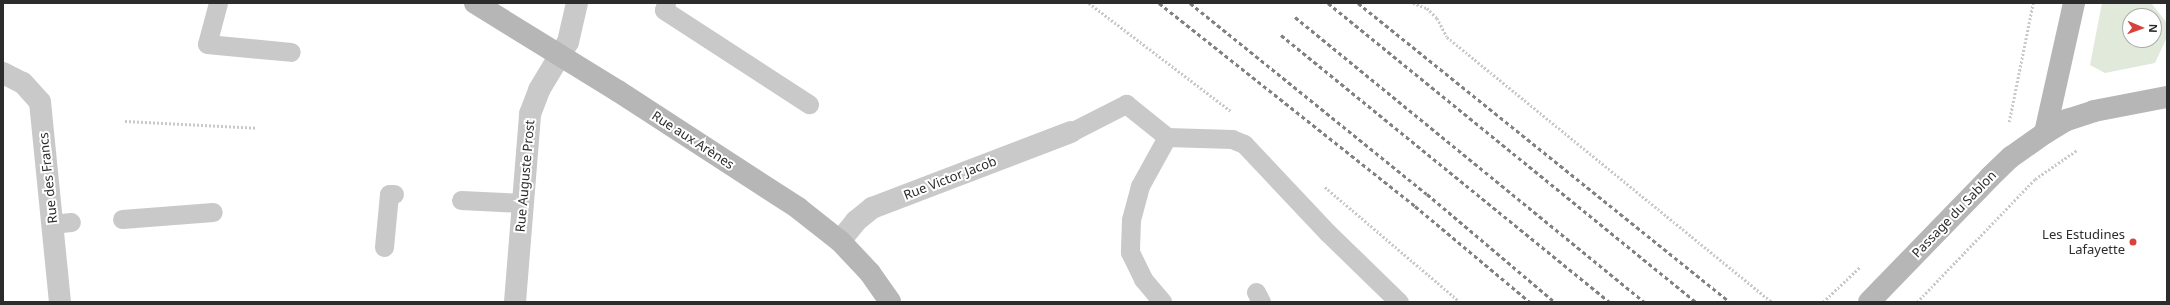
<!DOCTYPE html>
<html>
<head>
<meta charset="utf-8">
<style>
  body { margin:0 }
  #map { position:relative; width:2170px; height:305px; overflow:hidden; background:#fff; font-family:"Noto Sans",sans-serif }
  div>[style] { position:absolute }
  .green>* { inset:0; background:#e0e9da }
  .path>* { height:2.5px; margin-top:-1.25px; transform-origin:0; background:repeating-linear-gradient(90deg,#c9c9c9 0 2px,transparent 0 4px) }
  .service>* { height:19px; margin:-9.5px; padding:0 9.5px; transform-origin:9.5px; border-radius:9.5px; background:#c9c9c9 }
  .minor>* { height:22px; margin:-11px; padding:0 11px; transform-origin:11px; border-radius:11px; background:#c9c9c9 }
  .secondary>* { height:22px; margin:-11px; padding:0 11px; transform-origin:11px; border-radius:11px; background:#b6b6b6 }
  .rail>* { height:3px; margin-top:-1.5px; transform-origin:0; background:repeating-linear-gradient(90deg,#818181 0 4px,transparent 0 7px) }
  .dots>* { width:11px; height:11px; translate:-50% -50%; box-sizing:border-box; border:2px solid #fff; border-radius:50% }
  span { translate:-50% -50%; white-space:nowrap; text-align:center; line-height:1.15; -webkit-text-stroke:4px #fff; paint-order:stroke }
  .street-label { font-size:13px; color:#2c2c2c }
  .poi-label { font-size:13px; color:#2c2c2c }
  .right { translate:-100% -50%; text-align:right }
  .frame { position:absolute; inset:0; border:4px solid #2c2c2c; pointer-events:none }
  .north { position:absolute; left:2122px; top:8px; width:40px; height:40px; box-sizing:border-box; background:#fff; border:1px solid #ababab; border-radius:50%; rotate:92deg; font-size:11px; font-weight:700; line-height:16px; text-align:center; color:#2c2c2c }
  .north::after { content:''; display:block; margin:auto; width:14px; height:18px; background:#d7423a; clip-path:polygon(50% 0,100% 100%,50% 72%,0 100%) }
</style>
</head>
<body>
<div id="map">
  <div class="green">
    <div style="clip-path:polygon(evenodd,2102px 3px,2151px 3px,2167px 23px,2167px 37px,2155px 63px,2105px 73px,2090px 65px,2102px 3px,2130px 16px,2154px 16px,2154px 40px,2130px 40px,2130px 16px)"></div>
  </div>
  <div class="path">
    <div style="left:1089px;top:3px;width:178px;rotate:37.3deg"></div>
    <div style="left:1413px;top:3px;width:15px;rotate:20deg"></div>
    <div style="left:1427px;top:8px;width:14px;rotate:45deg"></div>
    <div style="left:1437px;top:18px;width:21px;rotate:62deg"></div>
    <div style="left:1447px;top:37px;width:419px;rotate:39.2deg"></div>
    <div style="left:125px;top:121px;width:132px;rotate:3deg"></div>
    <div style="left:2009px;top:122px;width:121px;rotate:-78.6deg"></div>
    <div style="left:1325px;top:187px;width:177px;rotate:40.4deg"></div>
    <div style="left:1823px;top:302px;width:52px;rotate:-43.5deg"></div>
    <div style="left:1917px;top:302px;width:170px;rotate:-46.2deg"></div>
    <div style="left:2035px;top:179px;width:51px;rotate:-34.6deg"></div>
  </div>
  <div class="service">
    <div style="left:218px;top:3px;width:42px;rotate:105deg"></div>
    <div style="left:207px;top:44px;width:84px;rotate:5.4deg"></div>
    <div style="left:666px;top:3px;width:7px;rotate:106deg"></div>
    <div style="left:664px;top:10px;width:173px;rotate:33deg"></div>
    <div style="left:1071px;top:132px;width:62px;rotate:-27deg"></div>
    <div style="left:1126px;top:104px;width:53px;rotate:38.8deg"></div>
    <div style="left:1167px;top:137px;width:56px;rotate:118.9deg"></div>
    <div style="left:1140px;top:186px;width:35px;rotate:105deg"></div>
    <div style="left:1131px;top:220px;width:32px;rotate:92deg"></div>
    <div style="left:1130px;top:252px;width:30px;rotate:64deg"></div>
    <div style="left:1143px;top:279px;width:30px;rotate:50deg"></div>
    <div style="left:1167px;top:137px;width:65px;rotate:1.8deg"></div>
    <div style="left:1232px;top:139px;width:13px;rotate:23deg"></div>
    <div style="left:1244px;top:144px;width:122px;rotate:46.7deg"></div>
    <div style="left:1328px;top:233px;width:99px;rotate:44.2deg"></div>
    <div style="left:461px;top:200px;width:62px;rotate:2.8deg"></div>
    <div style="left:122px;top:219px;width:91px;rotate:-4.4deg"></div>
    <div style="left:52px;top:224px;width:19px;rotate:-6deg"></div>
    <div style="left:384px;top:247px;width:53px;rotate:-84.6deg"></div>
    <div style="left:389px;top:194px;width:5px"></div>
    <div style="left:1256px;top:292px;width:11px;rotate:63deg"></div>
  </div>
  <div class="minor">
    <div style="left:3px;top:73px;width:22px;rotate:27deg"></div>
    <div style="left:23px;top:83px;width:25px;rotate:48deg"></div>
    <div style="left:40px;top:102px;width:201px;rotate:84.3deg"></div>
    <div style="left:840px;top:241px;width:26px;rotate:-51deg"></div>
    <div style="left:856px;top:221px;width:21px;rotate:-39deg"></div>
    <div style="left:872px;top:208px;width:213px;rotate:-20.9deg"></div>
    <div style="left:515px;top:302px;width:189px;rotate:-85.4deg"></div>
    <div style="left:530px;top:114px;width:26px;rotate:-69deg"></div>
    <div style="left:539px;top:90px;width:56px;rotate:-58.9deg"></div>
    <div style="left:568px;top:42px;width:40px;rotate:-77deg"></div>
  </div>
  <div class="secondary">
    <div style="left:475px;top:3px;width:168px;rotate:31.6deg"></div>
    <div style="left:618px;top:91px;width:215px;rotate:33deg"></div>
    <div style="left:798px;top:208px;width:53px;rotate:38.2deg"></div>
    <div style="left:840px;top:241px;width:44px;rotate:46.8deg"></div>
    <div style="left:870px;top:273px;width:35px;rotate:55deg"></div>
    <div style="left:2045px;top:133px;width:133px;rotate:-77.4deg"></div>
    <div style="left:1869px;top:302px;width:174px;rotate:-45.9deg"></div>
    <div style="left:1990px;top:177px;width:29px;rotate:-44deg"></div>
    <div style="left:2011px;top:157px;width:42px;rotate:-35.2deg"></div>
    <div style="left:2045px;top:133px;width:26px;rotate:-31deg"></div>
    <div style="left:2067px;top:120px;width:28px;rotate:-18deg"></div>
    <div style="left:2094px;top:111px;width:74px;rotate:-10.9deg"></div>
  </div>
  <div class="rail">
    <div style="left:1159px;top:3px;width:327px;rotate:38.4deg"></div>
    <div style="left:1415px;top:206px;width:150px;rotate:39.9deg"></div>
    <div style="left:1190px;top:3px;width:304px;rotate:38.9deg"></div>
    <div style="left:1427px;top:194px;width:167px;rotate:40.2deg"></div>
    <div style="left:1328px;top:3px;width:474px;rotate:39.1deg"></div>
    <div style="left:1358px;top:3px;width:477px;rotate:38.8deg"></div>
    <div style="left:1295px;top:17px;width:451px;rotate:39.2deg"></div>
    <div style="left:1281px;top:35px;width:423px;rotate:39.1deg"></div>
  </div>
  <div class="dots">
    <div style="left:2133px;top:242px;background:#d7423a"></div>
  </div>
  <div class="street-label">
    <span style="left:693px;top:140px;rotate:33deg">Rue aux Arènes</span>
    <span style="left:525px;top:176px;rotate:-85deg">Rue Auguste Prost</span>
    <span style="left:48px;top:178px;rotate:-96deg">Rue des Francs</span>
    <span style="left:950px;top:178px;rotate:-21deg">Rue Victor Jacob</span>
    <span style="left:1954px;top:214px;rotate:-46deg">Passage du Sablon</span>
  </div>
  <div class="poi-label">
    <span class="right" style="left:2125px;top:242px">Les Estudines<br>Lafayette</span>
  </div>
  <div class="frame"></div>
  <div class="north">N</div>
</div>
</body>
</html>
